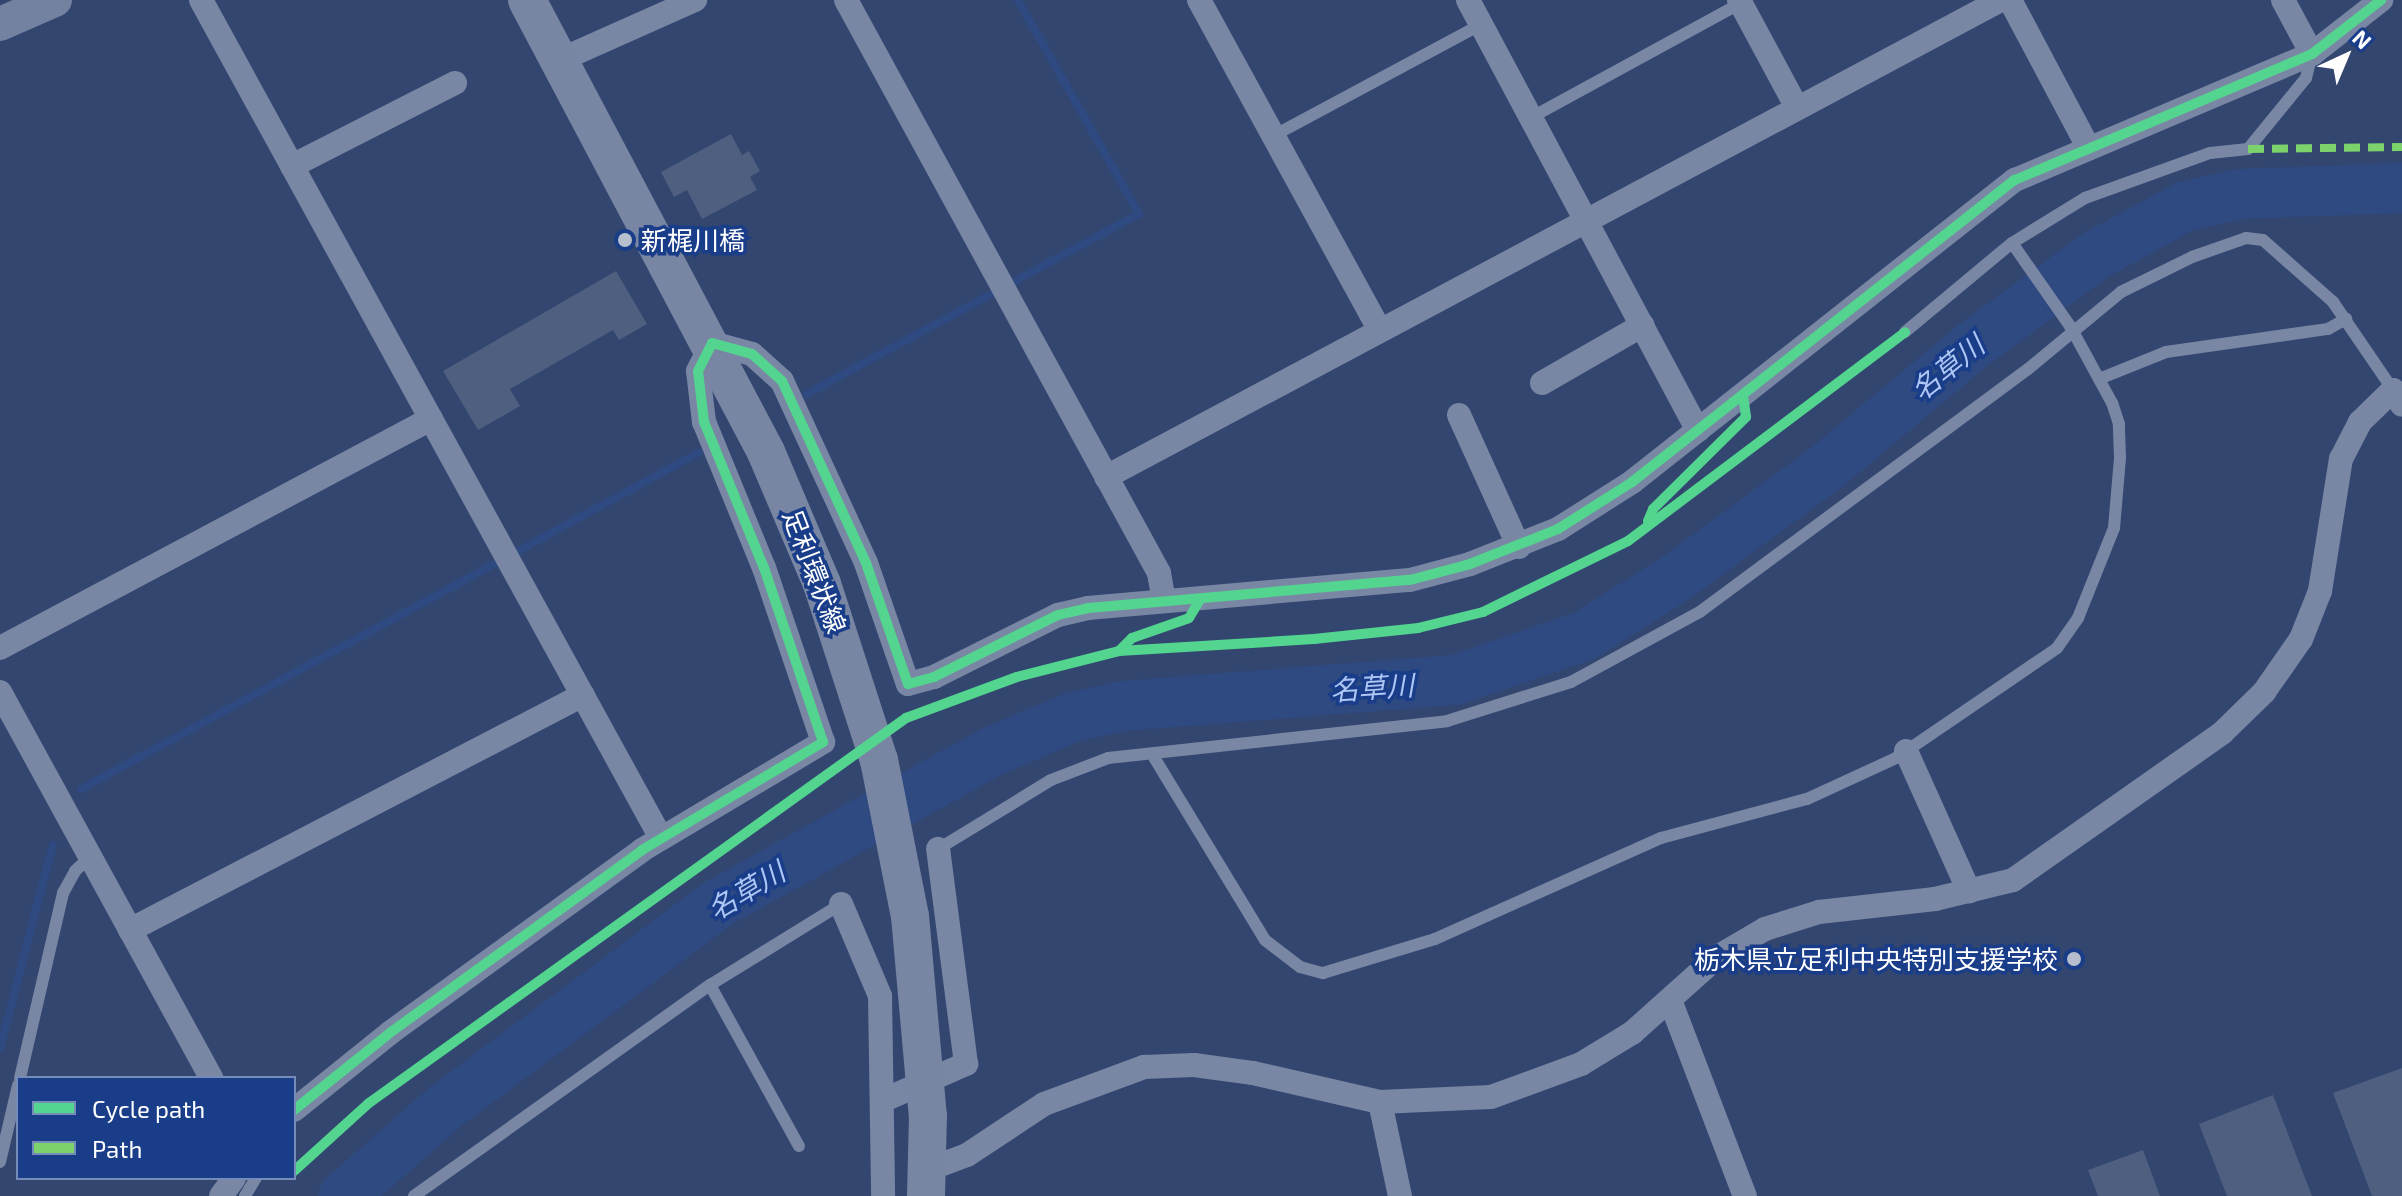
<!DOCTYPE html>
<html>
<head>
<meta charset="utf-8">
<style>
  body { margin:0 }
  #map { position:relative; width:2402px; height:1196px; overflow:hidden; background:#324670; font-family:"Exo 2","Noto Sans JP",sans-serif }
  div>[style] { position:absolute }
  .stream>* { height:8px; margin:-4px; padding:0 4px; transform-origin:4px; border-radius:4px; background:#2f4a81 }
  .river>* { height:50px; margin:-25px; padding:0 25px; transform-origin:25px; border-radius:25px; background:#2f4a81 }
  .building>* { inset:0; background:#4f5f80 }
  .lane>* { height:12px; margin:-6px; padding:0 6px; transform-origin:6px; border-radius:6px; background:#7987a4 }
  .street>* { height:24px; margin:-12px; padding:0 12px; transform-origin:12px; border-radius:12px; background:#7987a4 }
  .secondary>* { height:34px; margin:-17px; padding:0 17px; transform-origin:17px; border-radius:17px; background:#7482a1 }
  .primary>* { height:38px; margin:-19px; padding:0 19px; transform-origin:19px; border-radius:19px; background:#7886a3 }
  .primary-bridge>* { height:38px; margin:-19px; padding:0 19px; transform-origin:19px; border-radius:19px; background:#7886a3 }
  .quiet>* { height:8px; margin-top:-4px; transform-origin:0; background:repeating-linear-gradient(90deg,#7cd36c 0 16px,transparent 0 24px) }
  .cycleway>* { height:10px; margin:-5px; padding:0 5px; transform-origin:5px; border-radius:5px; background:#53d58f }
  .dots>* { width:22px; height:22px; translate:-50% -50%; box-sizing:border-box; border:4px solid #193d89; border-radius:50% }
  span { translate:-50% -50%; white-space:nowrap; text-align:center; line-height:1.15; -webkit-text-stroke:7px #193d89; paint-order:stroke }
  .poi-label { font-size:26px; color:#fff }
  .left { translate:0 -50%; text-align:left }
  .right { translate:-100% -50%; text-align:right }
  .street-label { font-size:26px; color:#fff }
  .water-label { font-size:28px; color:#adc6f5; font-style:italic }
  .legend { position:absolute; left:16px; top:1076px; width:280px; height:104px; box-sizing:border-box; background:#193d89; border:2px solid #758bb8; margin:0; padding:10px 14px; list-style:none; font-size:24px; color:#fff }
  .legend li { display:flex; align-items:center; gap:16px; height:40px }
  .legend b { width:40px; border:2px solid #758bb8 }
  .north { position:absolute; left:2306px; top:16px; width:80px; height:80px; -webkit-text-stroke:6px #193d89; paint-order:stroke; rotate:44deg; font-size:22px; font-weight:700; line-height:32px; text-align:center; color:#fff }
  .north::after { content:''; display:block; margin:auto; width:28px; height:36px; background:#fff; clip-path:polygon(50% 0,100% 100%,50% 72%,0 100%) }
</style>
</head>
<body>
<div id="map">
  <div class="stream">
    <div style="left:807px;top:394px;width:378px;rotate:-28.5deg"></div>
    <div style="left:1139px;top:214px;width:246px;rotate:-119.5deg"></div>
    <div style="left:81px;top:789px;width:703px;rotate:-28.57deg"></div>
    <div style="left:0;top:1048px;width:210px;rotate:-75.4deg"></div>
  </div>
  <div class="river">
    <div style="left:344px;top:1196px;width:135px;rotate:-41.4deg"></div>
    <div style="left:445px;top:1107px;width:339px;rotate:-36.7deg"></div>
    <div style="left:717px;top:904px;width:313px;rotate:-29deg"></div>
    <div style="left:991px;top:752px;width:89px;rotate:-23.1deg"></div>
    <div style="left:1073px;top:717px;width:51px;rotate:-12.4deg"></div>
    <div style="left:1123px;top:706px;width:333px;rotate:-4.5deg"></div>
    <div style="left:1455px;top:680px;width:136px;rotate:-18.8deg"></div>
    <div style="left:1584px;top:636px;width:109px;rotate:-32.2deg"></div>
    <div style="left:1676px;top:578px;width:186px;rotate:-36.3deg"></div>
    <div style="left:1826px;top:468px;width:190px;rotate:-39.9deg"></div>
    <div style="left:1972px;top:346px;width:154px;rotate:-36.3deg"></div>
    <div style="left:2096px;top:255px;width:102px;rotate:-28.6deg"></div>
    <div style="left:2186px;top:206px;width:55px;rotate:-12.5deg"></div>
    <div style="left:2240px;top:194px;width:162px;rotate:-2.1deg"></div>
  </div>
  <div class="building">
    <div style="clip-path:polygon(731px 134px,742px 155px,749px 151px,760px 171px,750px 177px,757px 190px,702px 219px,687px 190px,674px 197px,661px 172px)"></div>
    <div style="clip-path:polygon(616px 271px,647px 324px,619px 340px,613px 330px,510px 389px,520px 406px,478px 430px,443px 371px)"></div>
    <div style="clip-path:polygon(2402px 1068px,2402px 1196px,2372px 1196px,2333px 1093px)"></div>
    <div style="clip-path:polygon(2273px 1095px,2312px 1196px,2227px 1196px,2199px 1124px)"></div>
    <div style="clip-path:polygon(2143px 1150px,2160px 1196px,2098px 1196px,2088px 1170px)"></div>
  </div>
  <div class="lane">
    <div style="left:1532px;top:117px;width:238px;rotate:-28.6deg"></div>
    <div style="left:1273px;top:136px;width:237px;rotate:-28.2deg"></div>
    <div style="left:1905px;top:332px;width:139px;rotate:-39.8deg"></div>
    <div style="left:2012px;top:243px;width:86px;rotate:-31.7deg"></div>
    <div style="left:2085px;top:198px;width:133px;rotate:-19.8deg"></div>
    <div style="left:2210px;top:153px;width:38px;rotate:-6deg"></div>
    <div style="left:2248px;top:149px;width:92px;rotate:-50.8deg"></div>
    <div style="left:2306px;top:78px;width:25px;rotate:-76deg"></div>
    <div style="left:2099px;top:379px;width:72px;rotate:-21.9deg"></div>
    <div style="left:2166px;top:352px;width:164px;rotate:-8.1deg"></div>
    <div style="left:2328px;top:329px;width:21px;rotate:-29deg"></div>
    <div style="left:1152px;top:754px;width:218px;rotate:58.7deg"></div>
    <div style="left:1265px;top:940px;width:44px;rotate:37.6deg"></div>
    <div style="left:1300px;top:967px;width:24px;rotate:15deg"></div>
    <div style="left:1323px;top:973px;width:117px;rotate:-16.9deg"></div>
    <div style="left:1435px;top:939px;width:248px;rotate:-24.1deg"></div>
    <div style="left:1661px;top:838px;width:151px;rotate:-15deg"></div>
    <div style="left:1807px;top:799px;width:98px;rotate:-24.7deg"></div>
    <div style="left:1896px;top:758px;width:195px;rotate:-34.3deg"></div>
    <div style="left:2057px;top:648px;width:37px;rotate:-55deg"></div>
    <div style="left:2078px;top:618px;width:97px;rotate:-68.2deg"></div>
    <div style="left:2114px;top:528px;width:70px;rotate:-85.1deg"></div>
    <div style="left:2120px;top:458px;width:34px;rotate:-92deg"></div>
    <div style="left:2119px;top:424px;width:22px;rotate:-108deg"></div>
    <div style="left:2112px;top:403px;width:88px;rotate:-118.6deg"></div>
    <div style="left:2070px;top:326px;width:101px;rotate:-124.9deg"></div>
    <div style="left:938px;top:849px;width:132px;rotate:-31.4deg"></div>
    <div style="left:1051px;top:780px;width:61px;rotate:-21.1deg"></div>
    <div style="left:1108px;top:758px;width:341px;rotate:-6.2deg"></div>
    <div style="left:1447px;top:721px;width:130px;rotate:-17.5deg"></div>
    <div style="left:1571px;top:682px;width:148px;rotate:-28.6deg"></div>
    <div style="left:1701px;top:611px;width:407px;rotate:-36.5deg"></div>
    <div style="left:2028px;top:369px;width:121px;rotate:-39.6deg"></div>
    <div style="left:2121px;top:292px;width:79px;rotate:-26.2deg"></div>
    <div style="left:2192px;top:257px;width:57px;rotate:-19.4deg"></div>
    <div style="left:2246px;top:238px;width:17px;rotate:7deg"></div>
    <div style="left:2263px;top:240px;width:94px;rotate:41.5deg"></div>
    <div style="left:2333px;top:302px;width:107px;rotate:55.7deg"></div>
    <div style="left:710px;top:985px;width:184px;rotate:61.1deg"></div>
    <div style="left:20px;top:1078px;width:190px;rotate:-76.9deg"></div>
    <div style="left:63px;top:893px;width:25px;rotate:-61deg"></div>
    <div style="left:75px;top:871px;width:21px;rotate:-43deg"></div>
    <div style="left:0;top:1162px;width:79px;rotate:-76.8deg"></div>
    <div style="left:245px;top:1196px;width:21px;rotate:-59deg"></div>
    <div style="left:414px;top:1196px;width:364px;rotate:-35.5deg"></div>
    <div style="left:710px;top:985px;width:154px;rotate:-31.7deg"></div>
  </div>
  <div class="street">
    <div style="left:201px;top:0;width:956px;rotate:61.24deg"></div>
    <div style="left:846px;top:0;width:653px;rotate:61.35deg"></div>
    <div style="left:1159px;top:573px;width:28px;rotate:80deg"></div>
    <div style="left:1199px;top:0;width:377px;rotate:61.3deg"></div>
    <div style="left:1468px;top:0;width:488px;rotate:61.9deg"></div>
    <div style="left:1739px;top:0;width:120px;rotate:61.7deg"></div>
    <div style="left:2010px;top:0;width:164px;rotate:62deg"></div>
    <div style="left:2283px;top:0;width:61px;rotate:61.8deg"></div>
    <div style="left:560px;top:60px;width:148px;rotate:-24deg"></div>
    <div style="left:292px;top:166px;width:183px;rotate:-27deg"></div>
    <div style="left:1542px;top:383px;width:116px;rotate:-29.9deg"></div>
    <div style="left:1459px;top:415px;width:145px;rotate:65.6deg"></div>
    <div style="left:1106px;top:477px;width:1014px;rotate:-28.06deg"></div>
    <div style="left:0;top:648px;width:488px;rotate:-28deg"></div>
    <div style="left:0;top:692px;width:440px;rotate:61.3deg"></div>
    <div style="left:1906px;top:751px;width:154px;rotate:65.8deg"></div>
    <div style="left:841px;top:904px;width:100px;rotate:67deg"></div>
    <div style="left:880px;top:996px;width:200px;rotate:89.1deg"></div>
    <div style="left:130px;top:930px;width:510px;rotate:-27.42deg"></div>
    <div style="left:1670px;top:1000px;width:210px;rotate:69.1deg"></div>
    <div style="left:884px;top:1100px;width:90px;rotate:-23.7deg"></div>
    <div style="left:966px;top:1064px;width:217px;rotate:-97.4deg"></div>
    <div style="left:1380px;top:1102px;width:96px;rotate:78deg"></div>
    <div style="left:294px;top:1110px;width:124px;rotate:-38.8deg"></div>
    <div style="left:391px;top:1032px;width:310px;rotate:-35.9deg"></div>
    <div style="left:642px;top:850px;width:211px;rotate:-30.8deg"></div>
    <div style="left:823px;top:742px;width:184px;rotate:-108.7deg"></div>
    <div style="left:764px;top:568px;width:158px;rotate:-112.3deg"></div>
    <div style="left:704px;top:422px;width:51px;rotate:-96.7deg"></div>
    <div style="left:698px;top:371px;width:31px;rotate:-63deg"></div>
    <div style="left:712px;top:343px;width:41px;rotate:15.4deg"></div>
    <div style="left:752px;top:354px;width:40px;rotate:42deg"></div>
    <div style="left:782px;top:381px;width:200px;rotate:65.2deg"></div>
    <div style="left:866px;top:563px;width:128px;rotate:70.9deg"></div>
    <div style="left:908px;top:684px;width:27px;rotate:-15deg"></div>
    <div style="left:934px;top:677px;width:139px;rotate:-26.6deg"></div>
    <div style="left:1058px;top:615px;width:31px;rotate:-13deg"></div>
    <div style="left:1088px;top:608px;width:323px;rotate:-5deg"></div>
    <div style="left:1410px;top:580px;width:62px;rotate:-14.9deg"></div>
    <div style="left:1470px;top:564px;width:95px;rotate:-21.7deg"></div>
    <div style="left:1558px;top:529px;width:88px;rotate:-32.4deg"></div>
    <div style="left:1632px;top:482px;width:488px;rotate:-38.3deg"></div>
    <div style="left:2015px;top:180px;width:323px;rotate:-23deg"></div>
    <div style="left:2312px;top:54px;width:88px;rotate:-38deg"></div>
    <div style="left:927px;top:1170px;width:43px;rotate:-20.6deg"></div>
    <div style="left:967px;top:1155px;width:92px;rotate:-33.5deg"></div>
    <div style="left:1044px;top:1104px;width:107px;rotate:-20.3deg"></div>
    <div style="left:1144px;top:1067px;width:50px;rotate:-2.3deg"></div>
    <div style="left:1194px;top:1065px;width:60px;rotate:7.7deg"></div>
    <div style="left:1253px;top:1073px;width:130px;rotate:12.9deg"></div>
    <div style="left:1380px;top:1102px;width:111px;rotate:-2.6deg"></div>
    <div style="left:1491px;top:1097px;width:96px;rotate:-20.1deg"></div>
    <div style="left:1581px;top:1064px;width:60px;rotate:-31.3deg"></div>
    <div style="left:1632px;top:1033px;width:114px;rotate:-41.8deg"></div>
    <div style="left:1717px;top:957px;width:56px;rotate:-30.3deg"></div>
    <div style="left:1765px;top:929px;width:57px;rotate:-17.5deg"></div>
    <div style="left:1819px;top:912px;width:117px;rotate:-6.4deg"></div>
    <div style="left:1935px;top:899px;width:80px;rotate:-13.7deg"></div>
    <div style="left:2013px;top:880px;width:256px;rotate:-35.1deg"></div>
    <div style="left:2222px;top:733px;width:59px;rotate:-44.3deg"></div>
    <div style="left:2264px;top:692px;width:65px;rotate:-55.1deg"></div>
    <div style="left:2301px;top:639px;width:52px;rotate:-68.4deg"></div>
    <div style="left:2320px;top:591px;width:134px;rotate:-81deg"></div>
    <div style="left:2341px;top:459px;width:42px;rotate:-62.8deg"></div>
    <div style="left:2360px;top:422px;width:46px;rotate:-44.1deg"></div>
    <div style="left:2393px;top:390px;width:17px;rotate:59deg"></div>
    <div style="left:221px;top:1196px;width:22px;rotate:-54deg"></div>
  </div>
  <div class="secondary">
    <div style="left:0;top:24px;width:60px;rotate:-23.6deg"></div>
  </div>
  <div class="primary">
    <div style="left:527px;top:0;width:511px;rotate:62.13deg"></div>
    <div style="left:766px;top:452px;width:143px;rotate:67deg"></div>
    <div style="left:822px;top:584px;width:185px;rotate:72.1deg"></div>
    <div style="left:926px;top:1196px;width:80px;rotate:-88.6deg"></div>
  </div>
  <div class="primary-bridge">
    <div style="left:879px;top:760px;width:159px;rotate:78.8deg"></div>
    <div style="left:910px;top:916px;width:201px;rotate:84.9deg"></div>
  </div>
  <div class="quiet">
    <div style="left:2248px;top:149px;width:154px;rotate:-0.7deg"></div>
  </div>
  <div class="cycleway">
    <div style="left:1648px;top:521px;width:13px;rotate:-67deg"></div>
    <div style="left:1653px;top:509px;width:131px;rotate:-44.7deg"></div>
    <div style="left:1746px;top:417px;width:21px;rotate:-98deg"></div>
    <div style="left:1119px;top:651px;width:18px;rotate:-45deg"></div>
    <div style="left:1132px;top:638px;width:60px;rotate:-19.3deg"></div>
    <div style="left:1189px;top:618px;width:23px;rotate:-59deg"></div>
    <div style="left:294px;top:1110px;width:124px;rotate:-38.8deg"></div>
    <div style="left:391px;top:1032px;width:310px;rotate:-35.9deg"></div>
    <div style="left:642px;top:850px;width:211px;rotate:-30.8deg"></div>
    <div style="left:823px;top:742px;width:184px;rotate:-108.7deg"></div>
    <div style="left:764px;top:568px;width:158px;rotate:-112.3deg"></div>
    <div style="left:704px;top:422px;width:51px;rotate:-96.7deg"></div>
    <div style="left:698px;top:371px;width:31px;rotate:-63deg"></div>
    <div style="left:712px;top:343px;width:41px;rotate:15.4deg"></div>
    <div style="left:752px;top:354px;width:40px;rotate:42deg"></div>
    <div style="left:782px;top:381px;width:200px;rotate:65.2deg"></div>
    <div style="left:866px;top:563px;width:128px;rotate:70.9deg"></div>
    <div style="left:908px;top:684px;width:27px;rotate:-15deg"></div>
    <div style="left:934px;top:677px;width:139px;rotate:-26.6deg"></div>
    <div style="left:1058px;top:615px;width:31px;rotate:-13deg"></div>
    <div style="left:1088px;top:608px;width:323px;rotate:-5deg"></div>
    <div style="left:1410px;top:580px;width:62px;rotate:-14.9deg"></div>
    <div style="left:1470px;top:564px;width:95px;rotate:-21.7deg"></div>
    <div style="left:1558px;top:529px;width:88px;rotate:-32.4deg"></div>
    <div style="left:1632px;top:482px;width:488px;rotate:-38.3deg"></div>
    <div style="left:2015px;top:180px;width:323px;rotate:-23deg"></div>
    <div style="left:2312px;top:54px;width:88px;rotate:-38deg"></div>
    <div style="left:294px;top:1171px;width:101px;rotate:-42.2deg"></div>
    <div style="left:369px;top:1103px;width:661px;rotate:-35.64deg"></div>
    <div style="left:906px;top:718px;width:118px;rotate:-20.3deg"></div>
    <div style="left:1017px;top:677px;width:105px;rotate:-14.3deg"></div>
    <div style="left:1119px;top:651px;width:195px;rotate:-3.5deg"></div>
    <div style="left:1314px;top:639px;width:105px;rotate:-6deg"></div>
    <div style="left:1418px;top:628px;width:67px;rotate:-13.8deg"></div>
    <div style="left:1483px;top:612px;width:161px;rotate:-26.1deg"></div>
    <div style="left:1628px;top:541px;width:347px;rotate:-37deg"></div>
  </div>
  <div class="dots">
    <div style="left:625px;top:240px;background:#b7becd"></div>
    <div style="left:2074px;top:959px;background:#b7becd"></div>
  </div>
  <div class="poi-label">
    <span class="left" style="left:641px;top:240px">新梶川橋</span>
    <span class="right" style="left:2058px;top:959px">栃木県立足利中央特別支援学校</span>
  </div>
  <div class="street-label">
    <span style="left:815px;top:571px;rotate:69deg">足利環状線</span>
  </div>
  <div class="water-label">
    <span style="left:1947px;top:367px;rotate:-39deg">名草川</span>
    <span style="left:1372px;top:687px;rotate:-4deg">名草川</span>
    <span style="left:746px;top:890px;rotate:-31deg">名草川</span>
  </div>
  <ul class="legend">
  <li><b style="height:10px;background:#53d58f"></b>Cycle path</li>
  <li><b style="height:10px;background:#7cd36c"></b>Path</li>
  </ul>
  <div class="north">N</div>
</div>
</body>
</html>
